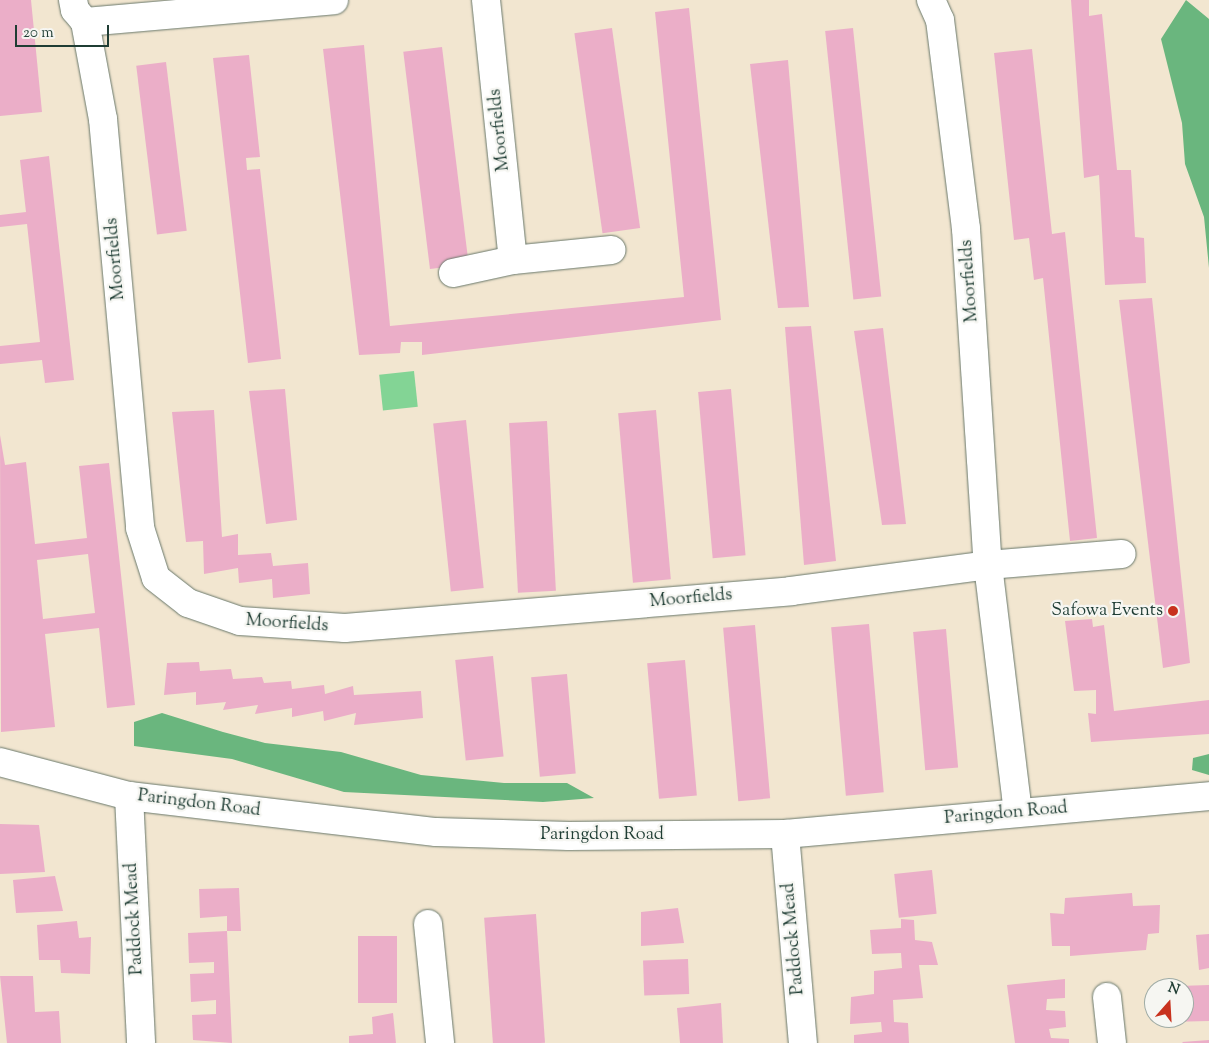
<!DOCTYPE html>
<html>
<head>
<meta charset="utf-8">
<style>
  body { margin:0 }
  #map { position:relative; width:1209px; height:1043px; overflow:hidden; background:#f2e6d0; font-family:"Sorts Mill Goudy",serif }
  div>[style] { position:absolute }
  .green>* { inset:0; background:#83d495; transform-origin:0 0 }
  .forest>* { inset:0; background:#6ab67e }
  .building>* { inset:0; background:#ebaec8; transform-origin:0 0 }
  .roads { filter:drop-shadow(0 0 1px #69786b) drop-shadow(0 0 1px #69786b) }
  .minor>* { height:28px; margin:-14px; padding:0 14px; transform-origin:14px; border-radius:14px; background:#fff }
  .dots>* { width:14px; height:14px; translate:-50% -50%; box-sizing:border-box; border:2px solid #f6f6f2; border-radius:50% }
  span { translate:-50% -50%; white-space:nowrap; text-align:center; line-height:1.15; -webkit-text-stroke:4.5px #f6f6f2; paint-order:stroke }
  .street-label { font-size:18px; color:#1f3d34 }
  .poi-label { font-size:18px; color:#1f3d34 }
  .right { translate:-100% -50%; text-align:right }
  .north { position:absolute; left:1144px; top:978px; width:50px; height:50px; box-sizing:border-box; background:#f6f6f2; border:1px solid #a0aca6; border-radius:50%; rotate:19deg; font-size:14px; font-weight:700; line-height:20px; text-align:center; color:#1f3d34 }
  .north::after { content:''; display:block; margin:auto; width:18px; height:22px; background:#c8321e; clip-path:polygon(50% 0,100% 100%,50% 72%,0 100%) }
  .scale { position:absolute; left:15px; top:25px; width:94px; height:22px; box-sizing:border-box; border:2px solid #1f3d34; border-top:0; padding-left:6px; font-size:15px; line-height:18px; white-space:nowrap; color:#1f3d34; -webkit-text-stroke:4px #f6f6f2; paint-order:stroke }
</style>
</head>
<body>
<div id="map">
  <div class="green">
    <div style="left:414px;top:371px;width:36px;height:35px;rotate:84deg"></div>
  </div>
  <div class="forest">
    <div style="clip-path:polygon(1186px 0,1209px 19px,1209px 268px,1204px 217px,1185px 164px,1182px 123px,1161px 39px)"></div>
    <div style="clip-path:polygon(162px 713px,223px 732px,265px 743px,341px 752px,421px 775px,504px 783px,567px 783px,594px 798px,543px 802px,344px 792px,232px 759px,134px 746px,134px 722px)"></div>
    <div style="clip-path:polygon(1209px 754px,1209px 775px,1192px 770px,1193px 758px)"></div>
  </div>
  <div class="building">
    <div style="clip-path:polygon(0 0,31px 0,42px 112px,0 116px)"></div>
    <div style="clip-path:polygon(1071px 0,1089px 0,1089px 16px,1102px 14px,1117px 170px,1131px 170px,1135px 237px,1144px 238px,1146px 283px,1105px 285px,1099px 175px,1084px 178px)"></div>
    <div style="clip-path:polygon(689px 8px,721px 320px,422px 355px,422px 342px,401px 342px,400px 353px,359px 355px,323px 49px,364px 45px,390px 326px,684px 297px,655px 12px)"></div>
    <div style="left:612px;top:28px;width:202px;height:38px;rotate:82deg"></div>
    <div style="left:853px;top:28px;width:270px;height:28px;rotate:84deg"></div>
    <div style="left:442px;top:47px;width:219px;height:39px;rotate:83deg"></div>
    <div style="clip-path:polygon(1032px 49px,1052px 234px,1065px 232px,1097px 538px,1070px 541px,1043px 278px,1034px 280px,1029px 238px,1014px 240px,994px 53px)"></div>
    <div style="clip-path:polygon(249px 55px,260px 157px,246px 158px,247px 170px,260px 169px,281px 359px,248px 363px,213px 58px)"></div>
    <div style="clip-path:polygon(788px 60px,809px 307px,778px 308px,750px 64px)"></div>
    <div style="left:166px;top:62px;width:170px;height:30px;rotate:83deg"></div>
    <div style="clip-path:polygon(49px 156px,74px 380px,45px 383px,42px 360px,0 364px,0 346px,40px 342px,27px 224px,0 227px,0 215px,26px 212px,20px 160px)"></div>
    <div style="clip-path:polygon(1152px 298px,1190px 663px,1163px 668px,1119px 300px)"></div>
    <div style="clip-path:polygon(811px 326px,836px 561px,804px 565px,785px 327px)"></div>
    <div style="clip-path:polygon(883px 328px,906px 524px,882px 525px,854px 331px)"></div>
    <div style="clip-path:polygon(285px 389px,297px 520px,266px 524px,249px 391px)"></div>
    <div style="left:731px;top:389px;width:167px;height:33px;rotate:85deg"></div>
    <div style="clip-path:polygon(214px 410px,222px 537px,238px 534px,238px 555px,271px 553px,273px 566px,308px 563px,310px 594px,273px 598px,272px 579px,239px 583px,238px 568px,204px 574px,203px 541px,186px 542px,172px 412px)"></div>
    <div style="left:656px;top:410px;width:170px;height:38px;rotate:85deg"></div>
    <div style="left:466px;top:420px;width:169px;height:33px;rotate:84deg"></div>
    <div style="left:547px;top:421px;width:170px;height:38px;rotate:87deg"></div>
    <div style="clip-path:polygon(evenodd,0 435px,5px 465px,26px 462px,35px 544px,87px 538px,79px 466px,109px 463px,135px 705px,107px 708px,99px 628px,45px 634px,55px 727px,1px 732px,0 435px,88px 554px,95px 613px,43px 619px,37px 560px,88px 554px)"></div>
    <div style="clip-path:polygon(1092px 619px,1093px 627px,1104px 625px,1114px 711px,1209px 700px,1209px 734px,1091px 742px,1088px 713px,1096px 714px,1096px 690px,1074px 691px,1065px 621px)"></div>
    <div style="left:869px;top:624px;width:169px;height:38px;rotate:85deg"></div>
    <div style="left:755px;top:625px;width:174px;height:32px;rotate:85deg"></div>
    <div style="left:946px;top:629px;width:139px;height:33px;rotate:85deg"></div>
    <div style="left:493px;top:656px;width:101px;height:38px;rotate:84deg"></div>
    <div style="left:685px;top:660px;width:136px;height:38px;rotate:85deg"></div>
    <div style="clip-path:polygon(199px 662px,200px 671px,231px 669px,233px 679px,262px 677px,264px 683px,291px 681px,292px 689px,324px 685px,325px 694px,353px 686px,354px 695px,421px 691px,423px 718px,354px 725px,356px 713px,324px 721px,323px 711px,292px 717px,292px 708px,255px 714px,258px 705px,223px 710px,226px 702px,196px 705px,196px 692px,164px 695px,167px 663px)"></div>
    <div style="left:567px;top:674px;width:100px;height:36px;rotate:85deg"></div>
    <div style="clip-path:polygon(0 824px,39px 825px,45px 872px,0 874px)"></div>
    <div style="left:932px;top:870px;width:44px;height:38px;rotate:84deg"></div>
    <div style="clip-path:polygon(55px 876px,63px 911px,16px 913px,13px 880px)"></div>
    <div style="clip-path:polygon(239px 888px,241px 931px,227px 931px,232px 1043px,193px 1040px,192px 1015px,216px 1014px,216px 1000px,191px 1002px,190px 974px,214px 973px,214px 962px,189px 963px,188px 933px,227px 931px,227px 916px,200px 918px,199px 889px)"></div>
    <div style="clip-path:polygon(1132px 893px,1133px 906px,1160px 905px,1159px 933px,1148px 934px,1146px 950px,1070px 956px,1070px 946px,1052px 946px,1050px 913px,1064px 914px,1065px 898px)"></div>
    <div style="clip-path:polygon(678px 908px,684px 943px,641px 946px,641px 912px)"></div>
    <div style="left:536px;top:914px;width:129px;height:52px;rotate:86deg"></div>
    <div style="clip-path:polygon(901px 919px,914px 920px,915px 940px,932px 942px,938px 965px,919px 965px,923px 998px,893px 1000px,894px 1022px,908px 1023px,909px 1043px,854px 1043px,854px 1035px,882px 1032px,881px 1022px,850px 1024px,851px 997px,874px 994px,874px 971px,902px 968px,901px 953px,872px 954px,870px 930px,901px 928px)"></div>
    <div style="clip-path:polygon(77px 921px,79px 938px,91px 937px,90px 974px,61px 973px,60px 960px,39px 960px,37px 925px)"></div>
    <div style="clip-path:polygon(1209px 934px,1209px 968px,1199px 970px,1196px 935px)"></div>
    <div style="left:358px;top:936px;width:39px;height:67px"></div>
    <div style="left:688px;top:959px;width:35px;height:45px;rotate:88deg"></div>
    <div style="clip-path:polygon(0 976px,33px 976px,35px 1012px,59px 1011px,61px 1043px,7px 1043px)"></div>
    <div style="clip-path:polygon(1065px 979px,1065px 998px,1047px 999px,1046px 1010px,1065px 1011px,1066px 1027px,1049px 1029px,1051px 1038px,1069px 1039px,1069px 1043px,1015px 1043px,1007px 985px)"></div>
    <div style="clip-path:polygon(1209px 985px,1209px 1021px,1167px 1022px,1167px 1018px,1184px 1018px,1184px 988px,1179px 986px)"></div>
    <div style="clip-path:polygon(721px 1003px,723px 1043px,680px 1043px,677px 1008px)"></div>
    <div style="clip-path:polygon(393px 1013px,396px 1043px,349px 1043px,349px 1036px,373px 1034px,372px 1017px)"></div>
    <div style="clip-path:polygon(1209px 1040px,1209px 1043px,1183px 1043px,1182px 1042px)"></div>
  </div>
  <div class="roads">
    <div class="minor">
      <div style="left:73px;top:0;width:10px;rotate:79deg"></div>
      <div style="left:75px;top:10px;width:16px;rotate:50deg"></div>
      <div style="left:85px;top:22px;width:99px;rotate:79.5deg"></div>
      <div style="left:103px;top:119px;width:411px;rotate:84.8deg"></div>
      <div style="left:140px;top:528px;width:52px;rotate:72.3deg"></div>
      <div style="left:156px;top:578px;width:41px;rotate:38deg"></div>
      <div style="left:188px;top:603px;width:55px;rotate:19.1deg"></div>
      <div style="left:240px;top:621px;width:105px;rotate:3.8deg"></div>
      <div style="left:345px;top:628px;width:448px;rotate:-4.7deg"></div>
      <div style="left:791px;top:591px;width:199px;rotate:-7.5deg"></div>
      <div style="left:988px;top:565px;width:134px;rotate:-4.7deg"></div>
      <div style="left:486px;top:0;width:261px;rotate:84.1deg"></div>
      <div style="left:513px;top:260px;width:99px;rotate:-5.8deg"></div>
      <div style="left:931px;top:0;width:22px;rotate:66deg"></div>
      <div style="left:940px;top:20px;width:211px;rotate:82.9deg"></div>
      <div style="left:966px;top:229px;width:337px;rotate:86.3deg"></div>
      <div style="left:988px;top:565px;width:249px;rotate:83.1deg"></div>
      <div style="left:85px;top:22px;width:250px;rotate:-5deg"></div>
      <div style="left:453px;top:273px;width:61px;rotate:-12.2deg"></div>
      <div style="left:0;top:762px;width:133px;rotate:14.8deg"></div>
      <div style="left:129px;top:796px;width:309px;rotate:6.7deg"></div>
      <div style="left:436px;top:832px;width:133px;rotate:1.7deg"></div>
      <div style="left:569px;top:836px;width:216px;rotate:-0.5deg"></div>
      <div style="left:785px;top:834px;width:426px;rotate:-5.1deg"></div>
      <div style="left:129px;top:796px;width:247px;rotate:87.2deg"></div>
      <div style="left:785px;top:834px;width:210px;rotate:85.1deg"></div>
      <div style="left:428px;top:924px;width:120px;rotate:84.2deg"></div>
      <div style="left:1107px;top:997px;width:46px;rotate:83.8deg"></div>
    </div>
  </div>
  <div class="dots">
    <div style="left:1173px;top:611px;background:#c8321e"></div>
  </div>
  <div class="street-label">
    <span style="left:500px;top:130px;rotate:-96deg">Moorfields</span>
    <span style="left:116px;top:259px;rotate:-95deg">Moorfields</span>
    <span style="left:970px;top:281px;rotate:-94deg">Moorfields</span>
    <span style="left:691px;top:599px;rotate:-5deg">Moorfields</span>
    <span style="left:287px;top:624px;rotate:4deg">Moorfields</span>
    <span style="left:199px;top:804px;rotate:7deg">Paringdon Road</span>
    <span style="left:1006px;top:814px;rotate:-5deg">Paringdon Road</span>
    <span style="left:602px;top:835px">Paringdon Road</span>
    <span style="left:135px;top:919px;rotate:-93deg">Paddock Mead</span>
    <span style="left:794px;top:939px;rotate:-95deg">Paddock Mead</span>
  </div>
  <div class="poi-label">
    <span class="right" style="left:1163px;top:611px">Safowa Events</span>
  </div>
  <div class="north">N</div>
  <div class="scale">20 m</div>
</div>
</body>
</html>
